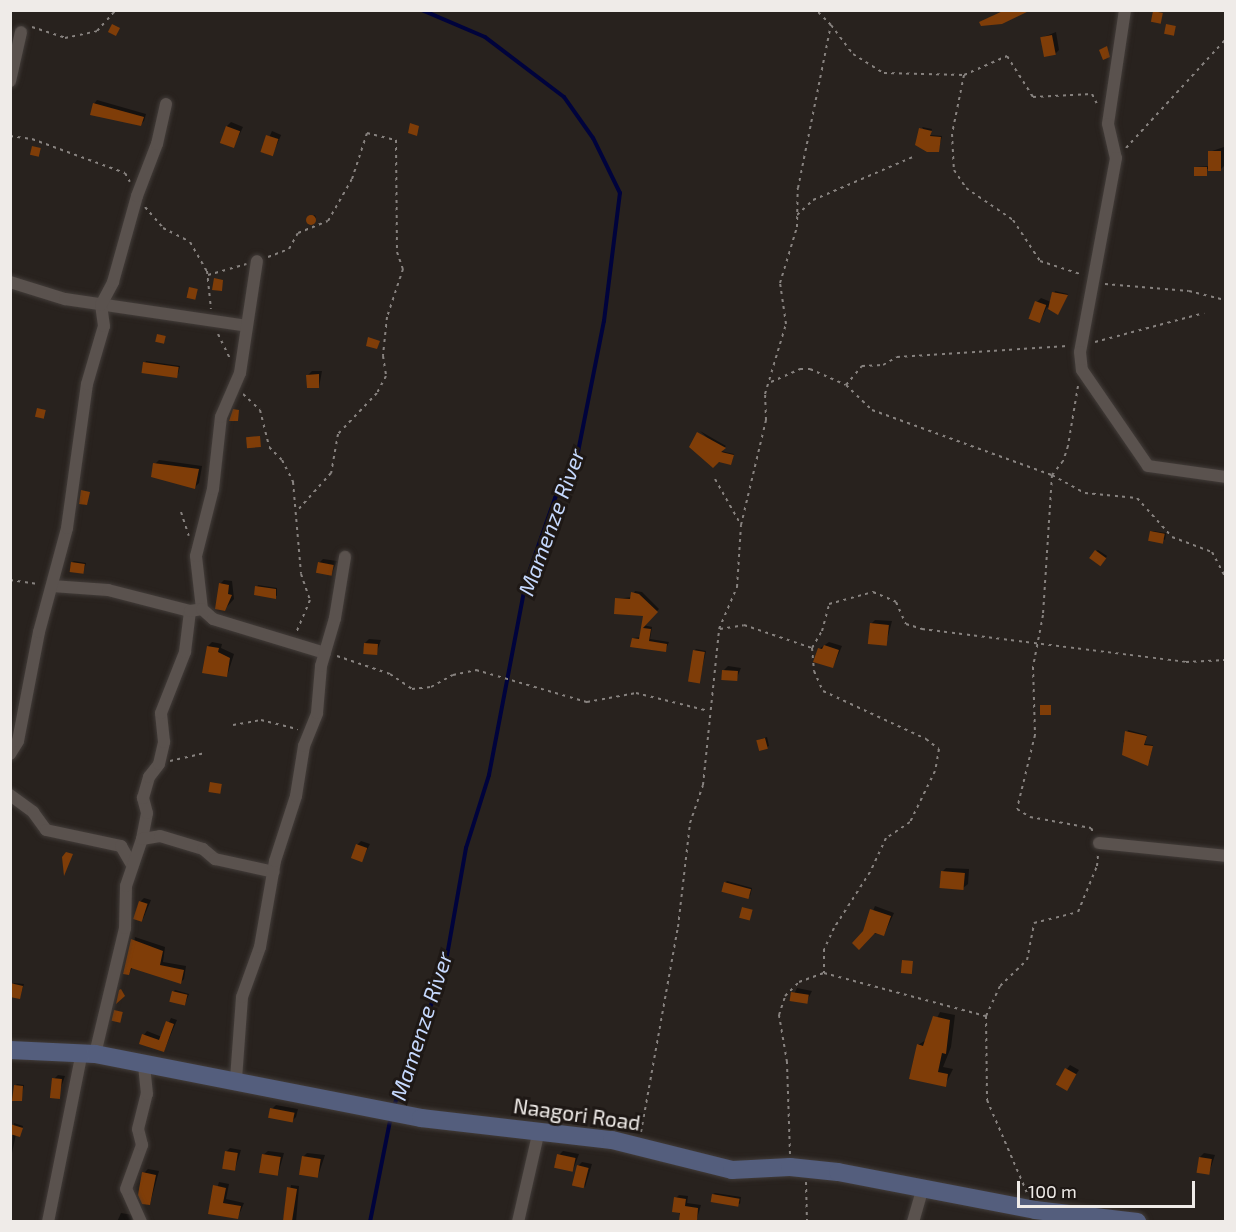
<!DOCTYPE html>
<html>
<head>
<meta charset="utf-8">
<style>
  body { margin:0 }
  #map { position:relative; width:1236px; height:1232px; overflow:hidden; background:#28221e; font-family:"Exo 2",sans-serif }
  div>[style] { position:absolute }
  .shadow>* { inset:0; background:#0007; transform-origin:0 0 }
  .stream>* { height:4px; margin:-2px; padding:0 2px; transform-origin:2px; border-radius:2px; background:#00033c }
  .building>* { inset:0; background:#7f3d08; transform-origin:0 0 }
  .round { border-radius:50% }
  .path>* { height:2px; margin-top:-1px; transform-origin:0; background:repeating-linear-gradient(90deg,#87827f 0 3px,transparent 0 7.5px) }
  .roads { filter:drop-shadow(0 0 2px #423c39) drop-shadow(0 0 2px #423c39) }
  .street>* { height:12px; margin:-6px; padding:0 6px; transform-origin:6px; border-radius:6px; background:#5a524e }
  .secondary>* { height:18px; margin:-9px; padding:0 9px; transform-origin:9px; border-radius:9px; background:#545e7d }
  span { translate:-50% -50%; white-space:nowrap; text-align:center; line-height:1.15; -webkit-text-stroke:6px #1e1815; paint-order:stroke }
  .street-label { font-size:21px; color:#efebe8 }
  .water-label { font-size:22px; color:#c6d9fe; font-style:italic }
  .frame { position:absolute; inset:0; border:12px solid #efebe8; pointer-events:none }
  .scale { position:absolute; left:1017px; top:1181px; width:178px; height:27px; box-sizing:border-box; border:3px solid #efebe8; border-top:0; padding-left:8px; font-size:18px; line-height:21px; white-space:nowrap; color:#efebe8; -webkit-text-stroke:4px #1e1815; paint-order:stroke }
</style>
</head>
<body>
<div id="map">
  <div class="shadow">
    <div style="clip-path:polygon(1056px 32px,1059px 50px,1055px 54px,1041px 38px)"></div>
    <div style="clip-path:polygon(97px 100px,146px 114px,144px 121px,141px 124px,94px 104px)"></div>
    <div style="clip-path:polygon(231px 122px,243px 127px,234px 146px,227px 126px)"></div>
    <div style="clip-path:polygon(922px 127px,932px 129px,930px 135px,942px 136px,938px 151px)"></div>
    <div style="left:272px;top:131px;width:10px;height:23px;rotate:24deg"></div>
    <div style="clip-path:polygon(1224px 147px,1225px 165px,1221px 169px,1207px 169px,1205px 175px,1195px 167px,1210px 166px,1209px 152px)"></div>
    <div style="clip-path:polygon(315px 215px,316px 218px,310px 223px,308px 219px)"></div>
    <div style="clip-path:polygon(1055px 291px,1068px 294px,1057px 313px,1047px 307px,1040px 321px,1037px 302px,1041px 298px,1051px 302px)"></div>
    <div style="clip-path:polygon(146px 361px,180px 366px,178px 374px,145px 363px)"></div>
    <div style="clip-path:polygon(312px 371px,322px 371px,319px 387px,308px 375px)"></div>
    <div style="clip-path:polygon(700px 431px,726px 446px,721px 451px,734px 454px,732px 461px)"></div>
    <div style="clip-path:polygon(159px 460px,202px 466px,199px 483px,195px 487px,155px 464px)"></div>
    <div style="clip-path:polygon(1153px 531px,1166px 533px,1165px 540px,1151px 532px)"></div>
    <div style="clip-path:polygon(1098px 550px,1107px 556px,1102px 563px,1096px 551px)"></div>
    <div style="clip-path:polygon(323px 559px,337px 561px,332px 573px,319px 563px)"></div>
    <div style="clip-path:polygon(74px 561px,86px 563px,83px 573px,72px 562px)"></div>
    <div style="clip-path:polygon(224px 580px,232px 581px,234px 599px,224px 610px,220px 584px)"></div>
    <div style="clip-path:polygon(258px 585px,277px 588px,277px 596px,257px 587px)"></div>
    <div style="clip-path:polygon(635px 591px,642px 592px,659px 609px,643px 625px,652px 627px,650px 639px,669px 642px,665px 651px,633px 638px,641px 637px,644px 615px,616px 599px,632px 597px)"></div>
    <div style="clip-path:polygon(875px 620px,892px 621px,886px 644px,871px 624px)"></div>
    <div style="clip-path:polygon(369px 639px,381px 640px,376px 654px,365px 643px)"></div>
    <div style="clip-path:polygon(212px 642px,222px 644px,221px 648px,234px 654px,227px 676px,208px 646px)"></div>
    <div style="clip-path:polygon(829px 642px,842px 646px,833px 667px,819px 649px)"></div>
    <div style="clip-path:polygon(696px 649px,706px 651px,699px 682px,694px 651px)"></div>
    <div style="clip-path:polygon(728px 666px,741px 668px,736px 680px,724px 670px)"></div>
    <div style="clip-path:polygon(1128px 730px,1147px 735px,1145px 744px,1153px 745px,1149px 763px,1123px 742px)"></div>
    <div style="clip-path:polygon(767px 737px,769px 746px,767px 747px,758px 740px)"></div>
    <div style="clip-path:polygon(361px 841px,370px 844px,362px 860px,357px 845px)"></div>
    <div style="clip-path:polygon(946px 868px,969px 869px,968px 884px,963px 888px,942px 872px)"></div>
    <div style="clip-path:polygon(727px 881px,752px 888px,750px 896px,725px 883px)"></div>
    <div style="clip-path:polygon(144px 898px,151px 900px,143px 919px,140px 902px)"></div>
    <div style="clip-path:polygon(875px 906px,894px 913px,884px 935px,864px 932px)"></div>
    <div style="clip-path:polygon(135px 937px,165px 947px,163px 962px,186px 966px,184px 979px,180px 983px,133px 967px,129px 973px)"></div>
    <div style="clip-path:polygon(14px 983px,24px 984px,20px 997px,13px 984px)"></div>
    <div style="clip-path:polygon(797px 988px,812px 991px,806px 1003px,791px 1000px)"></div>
    <div style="clip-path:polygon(175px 990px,189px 994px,185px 1004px,173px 992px)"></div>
    <div style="clip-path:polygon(940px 1012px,955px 1015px,951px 1047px,943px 1067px,953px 1069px,945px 1085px,918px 1045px,926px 1040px)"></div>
    <div style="clip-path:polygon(171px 1018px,177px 1020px,164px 1051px,144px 1035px,147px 1031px,162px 1037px)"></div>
    <div style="clip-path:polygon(1070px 1065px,1079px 1070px,1066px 1089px,1067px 1069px)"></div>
    <div style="clip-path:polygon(58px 1075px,65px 1076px,57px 1099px,54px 1079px)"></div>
    <div style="clip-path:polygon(17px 1084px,24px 1085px,21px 1100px,15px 1086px)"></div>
    <div style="clip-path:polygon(276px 1105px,298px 1109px,296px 1117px,292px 1121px,272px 1109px)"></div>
    <div style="clip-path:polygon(14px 1123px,23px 1126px,20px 1135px,16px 1134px,11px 1158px)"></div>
    <div style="clip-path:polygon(230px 1148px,241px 1150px,235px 1169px,226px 1152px)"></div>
    <div style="clip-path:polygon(268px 1151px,284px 1153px,278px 1174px,263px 1155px)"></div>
    <div style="clip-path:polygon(563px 1151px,579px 1154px,573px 1170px,559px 1155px)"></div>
    <div style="clip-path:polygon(307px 1153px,325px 1155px,318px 1176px,303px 1157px)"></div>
    <div style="clip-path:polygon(1204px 1153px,1215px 1155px,1209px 1173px,1200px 1157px)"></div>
    <div style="clip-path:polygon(582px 1162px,592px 1164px,585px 1187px,578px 1166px)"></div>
    <div style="clip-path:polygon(148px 1169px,159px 1171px,150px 1204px,144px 1173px)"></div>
    <div style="clip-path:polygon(219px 1182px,229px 1184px,226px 1199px,244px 1203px,238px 1217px,210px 1212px)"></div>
    <div style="clip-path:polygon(291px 1185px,299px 1186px,296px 1222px,284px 1222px)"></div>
    <div style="clip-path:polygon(715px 1193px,741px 1197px,740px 1204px,713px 1194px)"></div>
    <div style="clip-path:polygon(679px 1195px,688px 1196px,687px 1203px,701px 1205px,696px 1222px,681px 1220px,676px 1198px)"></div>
    <div style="clip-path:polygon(121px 1213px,133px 1215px,131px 1222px,117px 1222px)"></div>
  </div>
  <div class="stream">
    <div style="left:394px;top:1106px;width:148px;rotate:-69.9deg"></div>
    <div style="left:445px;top:967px;width:121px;rotate:-80deg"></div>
    <div style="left:466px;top:848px;width:77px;rotate:-72.5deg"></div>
    <div style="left:489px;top:775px;width:197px;rotate:-79.2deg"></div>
    <div style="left:526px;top:581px;width:88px;rotate:-70.7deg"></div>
    <div style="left:555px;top:498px;width:51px;rotate:-63.4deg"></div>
    <div style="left:578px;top:452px;width:134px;rotate:-78.8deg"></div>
    <div style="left:604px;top:321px;width:129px;rotate:-82.9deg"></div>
    <div style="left:620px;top:193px;width:61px;rotate:-116.1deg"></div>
    <div style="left:593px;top:138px;width:50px;rotate:-125.3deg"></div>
    <div style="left:564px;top:97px;width:99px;rotate:-142.8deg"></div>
    <div style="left:485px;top:37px;width:69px;rotate:-156.8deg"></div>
    <div style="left:370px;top:1222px;width:108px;rotate:-78.8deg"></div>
  </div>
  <div class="building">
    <div style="clip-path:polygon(1005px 10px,1031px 10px,1002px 24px,981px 26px,979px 22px)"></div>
    <div style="left:1153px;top:11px;width:10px;height:11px;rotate:11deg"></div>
    <div style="left:112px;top:24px;width:9px;height:9px;rotate:27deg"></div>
    <div style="left:1166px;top:24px;width:10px;height:10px;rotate:11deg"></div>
    <div style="left:1052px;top:35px;width:20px;height:12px;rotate:79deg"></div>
    <div style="clip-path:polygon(1107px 46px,1110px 57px,1103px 60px,1099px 50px)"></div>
    <div style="clip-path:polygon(93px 103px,144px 117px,141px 126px,90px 115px)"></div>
    <div style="clip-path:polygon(410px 123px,419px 126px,417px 136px,408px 133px)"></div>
    <div style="left:226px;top:126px;width:15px;height:18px;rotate:20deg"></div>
    <div style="clip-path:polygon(919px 128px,932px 131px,930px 136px,941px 137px,939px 152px,927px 152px,915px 145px)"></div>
    <div style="left:266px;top:135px;width:13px;height:18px;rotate:18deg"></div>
    <div style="left:32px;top:146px;width:9px;height:9px;rotate:13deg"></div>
    <div style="left:1208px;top:151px;width:13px;height:20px"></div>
    <div style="left:1194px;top:167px;width:13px;height:9px"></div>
    <div class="round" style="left:306px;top:215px;width:10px;height:10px"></div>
    <div style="clip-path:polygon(214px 278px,223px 280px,222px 291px,212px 290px)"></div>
    <div style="left:189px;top:287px;width:9px;height:11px;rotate:13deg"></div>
    <div style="clip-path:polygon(1052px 292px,1068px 295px,1058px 315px,1048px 309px)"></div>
    <div style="left:1035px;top:301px;width:12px;height:19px;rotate:20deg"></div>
    <div style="left:157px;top:334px;width:9px;height:8px;rotate:13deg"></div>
    <div style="clip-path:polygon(368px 337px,380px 341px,377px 349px,366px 346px)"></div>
    <div style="left:143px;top:362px;width:36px;height:11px;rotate:8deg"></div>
    <div style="clip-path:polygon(319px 374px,319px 388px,307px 388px,306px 375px)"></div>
    <div style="left:37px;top:408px;width:9px;height:9px;rotate:13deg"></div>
    <div style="clip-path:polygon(233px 409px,239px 410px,238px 421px,229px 421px)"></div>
    <div style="clip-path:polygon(697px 432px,726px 448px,721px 452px,734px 455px,731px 465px,719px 462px,713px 468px,689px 447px)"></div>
    <div style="left:260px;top:436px;width:11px;height:14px;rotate:85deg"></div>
    <div style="clip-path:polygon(153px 463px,199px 469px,195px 489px,151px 477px)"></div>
    <div style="clip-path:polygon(81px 490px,90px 492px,87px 505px,79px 504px)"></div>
    <div style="left:1150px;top:531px;width:15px;height:10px;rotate:11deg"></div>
    <div style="left:1095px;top:550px;width:14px;height:10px;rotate:36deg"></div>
    <div style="left:71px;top:562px;width:14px;height:10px;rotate:8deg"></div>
    <div style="left:318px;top:562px;width:16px;height:11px;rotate:11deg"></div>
    <div style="clip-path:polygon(219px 583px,229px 585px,228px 594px,232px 595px,225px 611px,215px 609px)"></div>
    <div style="clip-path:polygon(255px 586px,276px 589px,276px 599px,254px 595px)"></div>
    <div style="clip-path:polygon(631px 592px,639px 594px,658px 612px,643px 628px,651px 629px,649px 641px,667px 644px,666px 652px,630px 647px,632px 638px,639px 639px,643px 616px,614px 614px,615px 598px,630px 599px)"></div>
    <div style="left:870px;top:623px;width:19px;height:21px;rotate:6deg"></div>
    <div style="left:364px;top:643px;width:14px;height:11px;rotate:4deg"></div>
    <div style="clip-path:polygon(824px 645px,839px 650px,833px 668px,813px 662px,818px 648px,822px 649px)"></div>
    <div style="clip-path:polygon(207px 646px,219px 648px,218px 652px,230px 658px,227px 677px,202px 673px)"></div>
    <div style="left:693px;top:650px;width:12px;height:32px;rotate:9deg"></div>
    <div style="left:722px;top:670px;width:16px;height:10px;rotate:4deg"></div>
    <div style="left:1040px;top:705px;width:11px;height:10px"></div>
    <div style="clip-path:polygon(1125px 731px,1147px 736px,1144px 745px,1153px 746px,1148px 766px,1122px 755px)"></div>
    <div style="left:765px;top:738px;width:11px;height:9px;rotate:75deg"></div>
    <div style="left:210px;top:782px;width:12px;height:10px;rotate:9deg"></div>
    <div style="left:356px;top:844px;width:12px;height:15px;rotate:20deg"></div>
    <div style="clip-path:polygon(66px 852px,73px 854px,64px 876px,62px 857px)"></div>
    <div style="left:941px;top:871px;width:24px;height:17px;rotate:5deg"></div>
    <div style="left:724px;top:882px;width:28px;height:10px;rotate:15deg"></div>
    <div style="left:139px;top:901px;width:9px;height:19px;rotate:18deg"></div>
    <div style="left:742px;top:907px;width:11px;height:11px;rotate:15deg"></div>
    <div style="clip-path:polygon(870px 909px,891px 916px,884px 936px,875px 933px,859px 950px,852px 943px,863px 931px)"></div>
    <div style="clip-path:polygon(131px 939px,163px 951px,160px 965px,184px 970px,181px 984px,131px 968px,129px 975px,123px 974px)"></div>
    <div style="left:902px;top:960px;width:11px;height:13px;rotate:5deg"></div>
    <div style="clip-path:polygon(10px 983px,23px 986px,20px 999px,10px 997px)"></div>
    <div style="clip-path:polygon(121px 989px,125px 996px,116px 1004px,119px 990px)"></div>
    <div style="left:172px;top:991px;width:16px;height:11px;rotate:14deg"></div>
    <div style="left:791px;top:992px;width:18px;height:9px;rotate:9deg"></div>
    <div style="left:114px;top:1010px;width:9px;height:11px;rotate:13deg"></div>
    <div style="clip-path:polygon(933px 1016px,950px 1020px,946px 1054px,942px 1053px,938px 1072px,948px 1074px,946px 1087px,909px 1079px,917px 1044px,923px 1046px)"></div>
    <div style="clip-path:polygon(166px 1021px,174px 1024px,164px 1052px,139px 1044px,142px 1034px,159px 1040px)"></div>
    <div style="left:1065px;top:1068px;width:13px;height:19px;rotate:29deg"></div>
    <div style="left:52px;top:1078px;width:10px;height:20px;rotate:6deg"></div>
    <div style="clip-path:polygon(14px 1085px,23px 1086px,22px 1101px,12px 1101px)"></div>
    <div style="left:270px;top:1108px;width:25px;height:10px;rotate:11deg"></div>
    <div style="clip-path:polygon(10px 1124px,23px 1128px,20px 1137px,10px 1134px)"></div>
    <div style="left:225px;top:1151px;width:13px;height:18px;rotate:9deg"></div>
    <div style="left:262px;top:1154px;width:19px;height:19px;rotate:9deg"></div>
    <div style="left:557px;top:1154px;width:19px;height:14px;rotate:12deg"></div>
    <div style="left:302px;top:1156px;width:19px;height:19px;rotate:9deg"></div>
    <div style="left:1199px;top:1157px;width:13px;height:16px;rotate:9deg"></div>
    <div style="left:577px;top:1165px;width:12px;height:21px;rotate:14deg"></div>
    <div style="clip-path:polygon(142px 1172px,156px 1175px,150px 1205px,142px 1204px,138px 1195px)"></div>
    <div style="clip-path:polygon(213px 1185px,226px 1188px,223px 1203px,241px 1206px,238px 1219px,208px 1214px)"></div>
    <div style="clip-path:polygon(287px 1187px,297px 1189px,292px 1221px,283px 1221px)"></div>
    <div style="left:712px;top:1194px;width:28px;height:8px;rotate:10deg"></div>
    <div style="clip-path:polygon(674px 1197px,686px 1199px,685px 1206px,698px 1208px,697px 1221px,679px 1221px,680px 1213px,672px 1212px)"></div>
  </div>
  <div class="path">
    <div style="left:831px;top:25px;width:36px;rotate:53deg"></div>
    <div style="left:853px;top:54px;width:36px;rotate:32deg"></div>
    <div style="left:884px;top:73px;width:80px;rotate:1.4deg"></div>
    <div style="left:964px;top:75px;width:47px;rotate:-23.8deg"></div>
    <div style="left:1007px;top:56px;width:49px;rotate:57.6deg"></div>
    <div style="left:1033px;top:97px;width:59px;rotate:-2.9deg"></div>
    <div style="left:1092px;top:94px;width:13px;rotate:63deg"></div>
    <div style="left:32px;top:27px;width:35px;rotate:18deg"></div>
    <div style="left:65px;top:38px;width:33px;rotate:-12deg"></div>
    <div style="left:97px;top:31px;width:28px;rotate:-48deg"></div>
    <div style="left:964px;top:75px;width:60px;rotate:101.5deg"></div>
    <div style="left:952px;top:134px;width:36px;rotate:87deg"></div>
    <div style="left:954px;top:170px;width:22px;rotate:56deg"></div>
    <div style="left:966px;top:188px;width:57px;rotate:34.2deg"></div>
    <div style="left:1013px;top:220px;width:49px;rotate:56.6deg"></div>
    <div style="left:1040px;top:261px;width:45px;rotate:18deg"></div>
    <div style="left:10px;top:136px;width:22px;rotate:8deg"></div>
    <div style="left:32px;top:139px;width:99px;rotate:20.1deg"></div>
    <div style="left:125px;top:173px;width:10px;rotate:61deg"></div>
    <div style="left:1126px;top:148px;width:148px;rotate:-47.5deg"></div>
    <div style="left:145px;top:207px;width:28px;rotate:49deg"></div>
    <div style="left:163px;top:228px;width:30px;rotate:27deg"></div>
    <div style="left:190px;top:242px;width:34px;rotate:60deg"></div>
    <div style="left:207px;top:271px;width:38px;rotate:84deg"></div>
    <div style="left:797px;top:215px;width:22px;rotate:-43deg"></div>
    <div style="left:813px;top:200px;width:109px;rotate:-23.3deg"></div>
    <div style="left:268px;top:257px;width:22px;rotate:-21deg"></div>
    <div style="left:289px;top:249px;width:18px;rotate:-61deg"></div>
    <div style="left:298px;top:233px;width:32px;rotate:-22deg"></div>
    <div style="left:328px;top:221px;width:48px;rotate:-60.3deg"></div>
    <div style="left:352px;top:179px;width:48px;rotate:-71.9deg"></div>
    <div style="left:367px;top:133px;width:30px;rotate:14deg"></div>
    <div style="left:396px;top:140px;width:112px;rotate:89.5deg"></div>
    <div style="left:397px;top:252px;width:18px;rotate:71deg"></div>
    <div style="left:403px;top:269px;width:51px;rotate:108.4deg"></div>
    <div style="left:387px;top:317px;width:39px;rotate:96deg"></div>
    <div style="left:383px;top:356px;width:20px;rotate:81deg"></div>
    <div style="left:386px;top:376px;width:19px;rotate:118deg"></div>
    <div style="left:377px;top:393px;width:57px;rotate:133.6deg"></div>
    <div style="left:338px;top:434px;width:40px;rotate:100deg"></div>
    <div style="left:331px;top:473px;width:52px;rotate:131.9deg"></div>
    <div style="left:208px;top:275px;width:40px;rotate:-16deg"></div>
    <div style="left:1105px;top:284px;width:84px;rotate:4.8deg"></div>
    <div style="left:1189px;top:291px;width:38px;rotate:14deg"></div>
    <div style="left:218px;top:334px;width:28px;rotate:64deg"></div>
    <div style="left:1095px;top:342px;width:113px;rotate:-14.9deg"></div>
    <div style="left:771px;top:382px;width:32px;rotate:-24deg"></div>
    <div style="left:800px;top:369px;width:10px"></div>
    <div style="left:810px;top:369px;width:39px;rotate:24deg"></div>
    <div style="left:846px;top:385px;width:36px;rotate:44deg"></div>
    <div style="left:872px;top:410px;width:191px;rotate:19.9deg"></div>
    <div style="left:1052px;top:475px;width:140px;rotate:93.7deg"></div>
    <div style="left:1043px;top:615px;width:53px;rotate:100.9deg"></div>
    <div style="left:1033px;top:667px;width:68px;rotate:88.3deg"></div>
    <div style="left:1035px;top:735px;width:76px;rotate:103.7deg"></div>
    <div style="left:1017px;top:809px;width:15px;rotate:32deg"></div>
    <div style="left:1030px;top:817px;width:62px;rotate:10.2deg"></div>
    <div style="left:1091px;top:828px;width:4px;rotate:63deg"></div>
    <div style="left:846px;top:385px;width:25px;rotate:-50deg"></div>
    <div style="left:862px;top:366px;width:21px;rotate:-3deg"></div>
    <div style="left:883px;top:365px;width:16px;rotate:-30deg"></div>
    <div style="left:897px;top:357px;width:171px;rotate:-3.7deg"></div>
    <div style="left:1078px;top:386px;width:61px;rotate:99.5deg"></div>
    <div style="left:1068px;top:446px;width:16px;rotate:108deg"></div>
    <div style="left:1063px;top:461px;width:18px;rotate:128deg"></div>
    <div style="left:1052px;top:475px;width:38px;rotate:29deg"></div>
    <div style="left:1085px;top:493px;width:52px;rotate:5.5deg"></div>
    <div style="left:1137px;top:498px;width:52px;rotate:48.1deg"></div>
    <div style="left:1172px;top:537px;width:43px;rotate:20.6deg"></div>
    <div style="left:1212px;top:552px;width:30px;rotate:62deg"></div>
    <div style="left:243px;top:394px;width:23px;rotate:43deg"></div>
    <div style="left:260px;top:410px;width:38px;rotate:76deg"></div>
    <div style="left:269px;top:447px;width:18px;rotate:45deg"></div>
    <div style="left:282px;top:460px;width:25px;rotate:63deg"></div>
    <div style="left:293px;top:482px;width:92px;rotate:85deg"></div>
    <div style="left:301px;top:574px;width:28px;rotate:71deg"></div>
    <div style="left:310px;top:600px;width:34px;rotate:113deg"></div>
    <div style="left:715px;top:479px;width:53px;rotate:60.5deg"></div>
    <div style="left:181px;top:512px;width:25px;rotate:72deg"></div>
    <div style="left:10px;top:580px;width:30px;rotate:8deg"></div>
    <div style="left:720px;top:629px;width:24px;rotate:-9deg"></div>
    <div style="left:744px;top:625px;width:72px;rotate:18.7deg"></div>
    <div style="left:812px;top:648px;width:20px;rotate:-60deg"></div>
    <div style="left:822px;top:631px;width:28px;rotate:-75deg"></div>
    <div style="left:829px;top:604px;width:46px;rotate:-15.3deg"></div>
    <div style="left:873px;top:592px;width:25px;rotate:23deg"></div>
    <div style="left:896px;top:602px;width:24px;rotate:66deg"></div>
    <div style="left:906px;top:624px;width:17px;rotate:17deg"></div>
    <div style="left:922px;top:629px;width:266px;rotate:7.1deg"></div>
    <div style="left:1186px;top:662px;width:40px;rotate:-2.9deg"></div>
    <div style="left:812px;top:648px;width:23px;rotate:85deg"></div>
    <div style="left:814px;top:671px;width:22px;rotate:66deg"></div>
    <div style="left:823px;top:691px;width:114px;rotate:25deg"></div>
    <div style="left:926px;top:739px;width:16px;rotate:38deg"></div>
    <div style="left:939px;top:749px;width:22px;rotate:100deg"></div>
    <div style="left:935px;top:771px;width:57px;rotate:116.1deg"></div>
    <div style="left:910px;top:822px;width:29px;rotate:146deg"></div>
    <div style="left:886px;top:838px;width:38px;rotate:115deg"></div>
    <div style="left:870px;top:872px;width:67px;rotate:122.7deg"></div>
    <div style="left:834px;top:928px;width:23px;rotate:115deg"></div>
    <div style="left:824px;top:949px;width:24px;rotate:90deg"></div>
    <div style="left:337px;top:656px;width:56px;rotate:18.8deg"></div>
    <div style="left:390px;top:674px;width:27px;rotate:34deg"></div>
    <div style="left:412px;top:689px;width:19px;rotate:-6deg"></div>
    <div style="left:431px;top:687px;width:25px;rotate:-29deg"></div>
    <div style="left:453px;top:675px;width:24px;rotate:-12deg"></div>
    <div style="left:476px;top:670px;width:116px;rotate:16.1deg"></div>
    <div style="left:587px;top:702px;width:50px;rotate:-10.4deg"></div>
    <div style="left:636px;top:693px;width:75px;rotate:13.9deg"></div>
    <div style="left:233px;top:725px;width:28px;rotate:-10deg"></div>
    <div style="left:261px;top:720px;width:38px;rotate:14deg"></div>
    <div style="left:170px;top:761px;width:36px;rotate:-13deg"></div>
    <div style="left:986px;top:1016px;width:33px;rotate:-65deg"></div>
    <div style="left:1000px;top:986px;width:37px;rotate:-44deg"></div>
    <div style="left:1027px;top:960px;width:38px;rotate:-79deg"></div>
    <div style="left:1034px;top:923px;width:45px;rotate:-14deg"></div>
    <div style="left:1078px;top:912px;width:50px;rotate:-67.6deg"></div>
    <div style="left:1097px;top:866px;width:12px;rotate:-85deg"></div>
    <div style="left:641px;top:1132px;width:208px;rotate:-79.8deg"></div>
    <div style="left:678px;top:927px;width:105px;rotate:-83.4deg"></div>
    <div style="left:690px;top:823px;width:40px;rotate:-71.1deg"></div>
    <div style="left:703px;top:785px;width:157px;rotate:-84.1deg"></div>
    <div style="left:719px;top:629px;width:46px;rotate:-66.8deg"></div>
    <div style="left:737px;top:587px;width:62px;rotate:-86.3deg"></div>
    <div style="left:741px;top:525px;width:108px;rotate:-76.6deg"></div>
    <div style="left:766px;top:420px;width:26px;rotate:-92deg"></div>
    <div style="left:765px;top:394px;width:73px;rotate:-73.3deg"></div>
    <div style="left:786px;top:324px;width:41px;rotate:-98.3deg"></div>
    <div style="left:780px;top:283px;width:59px;rotate:-73.1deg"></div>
    <div style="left:797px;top:227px;width:39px;rotate:-89deg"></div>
    <div style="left:798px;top:188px;width:166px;rotate:-78.6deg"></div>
    <div style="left:831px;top:25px;width:21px;rotate:-135deg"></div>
    <div style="left:790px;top:1154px;width:92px;rotate:-91.9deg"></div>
    <div style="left:787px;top:1062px;width:48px;rotate:-99.7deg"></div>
    <div style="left:779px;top:1015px;width:20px;rotate:-72deg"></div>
    <div style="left:785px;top:996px;width:20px;rotate:-45deg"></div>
    <div style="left:799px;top:982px;width:27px;rotate:-20deg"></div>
    <div style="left:824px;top:973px;width:168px;rotate:14.9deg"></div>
    <div style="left:986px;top:1016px;width:84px;rotate:89.3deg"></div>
    <div style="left:987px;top:1100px;width:101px;rotate:66.7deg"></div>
    <div style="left:806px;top:1182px;width:40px;rotate:88.6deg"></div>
  </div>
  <div class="roads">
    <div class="street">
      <div style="left:1125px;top:10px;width:115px;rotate:98.5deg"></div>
      <div style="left:1108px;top:124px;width:35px;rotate:77deg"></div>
      <div style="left:1116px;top:158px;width:197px;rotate:100.5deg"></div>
      <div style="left:1080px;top:352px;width:18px;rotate:84deg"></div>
      <div style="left:1082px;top:370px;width:116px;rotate:55.5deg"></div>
      <div style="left:1148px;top:466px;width:79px;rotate:8deg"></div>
      <div style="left:10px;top:81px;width:50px;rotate:-77.3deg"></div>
      <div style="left:10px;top:282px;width:58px;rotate:17.2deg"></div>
      <div style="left:65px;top:299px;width:184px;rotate:8.4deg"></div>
      <div style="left:52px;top:586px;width:56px;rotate:4.1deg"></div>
      <div style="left:108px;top:590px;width:85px;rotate:14.4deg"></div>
      <div style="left:202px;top:609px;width:53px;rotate:-96.5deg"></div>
      <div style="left:196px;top:556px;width:69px;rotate:-75.8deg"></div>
      <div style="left:213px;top:489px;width:72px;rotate:-83.7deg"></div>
      <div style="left:221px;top:417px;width:48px;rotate:-66.6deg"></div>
      <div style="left:240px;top:373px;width:113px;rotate:-81.4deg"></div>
      <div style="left:10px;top:754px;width:15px;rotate:-58deg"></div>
      <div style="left:18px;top:741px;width:111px;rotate:-79.1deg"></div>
      <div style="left:39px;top:632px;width:108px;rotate:-74.9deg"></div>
      <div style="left:67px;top:528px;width:145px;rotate:-82.1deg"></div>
      <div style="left:87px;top:384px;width:60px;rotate:-73.7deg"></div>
      <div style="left:104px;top:326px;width:21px;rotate:-98deg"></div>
      <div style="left:101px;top:305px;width:26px;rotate:-62deg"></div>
      <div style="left:113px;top:282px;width:89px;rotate:-74.4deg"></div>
      <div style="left:137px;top:196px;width:56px;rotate:-69deg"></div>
      <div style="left:157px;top:144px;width:41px;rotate:-77.3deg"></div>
      <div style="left:10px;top:795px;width:29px;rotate:36deg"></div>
      <div style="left:33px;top:812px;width:22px;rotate:54deg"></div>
      <div style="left:46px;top:830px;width:77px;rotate:12deg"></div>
      <div style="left:121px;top:846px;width:20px;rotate:60deg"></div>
      <div style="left:142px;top:839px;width:26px;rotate:-79deg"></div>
      <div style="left:147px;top:813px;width:16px;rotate:-105deg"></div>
      <div style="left:143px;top:798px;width:22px;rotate:-74deg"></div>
      <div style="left:149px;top:777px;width:16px;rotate:-52deg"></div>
      <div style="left:159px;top:764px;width:23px;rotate:-77deg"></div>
      <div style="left:164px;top:742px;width:29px;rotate:-96deg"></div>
      <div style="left:161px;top:713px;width:66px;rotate:-68.5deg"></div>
      <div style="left:185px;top:652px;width:41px;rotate:-83deg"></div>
      <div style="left:190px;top:611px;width:12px;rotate:-9deg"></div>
      <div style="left:202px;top:609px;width:15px;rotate:42deg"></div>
      <div style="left:213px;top:619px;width:117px;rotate:16.9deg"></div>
      <div style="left:1099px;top:843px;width:128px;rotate:5.8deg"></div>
      <div style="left:95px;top:1054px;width:130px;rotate:-76.6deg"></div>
      <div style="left:125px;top:928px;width:42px;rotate:-88.6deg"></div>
      <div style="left:126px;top:886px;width:50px;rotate:-71.2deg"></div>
      <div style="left:142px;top:839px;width:18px;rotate:-9deg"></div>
      <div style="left:160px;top:836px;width:45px;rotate:16.8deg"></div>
      <div style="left:203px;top:849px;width:16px;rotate:40deg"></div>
      <div style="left:215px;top:859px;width:60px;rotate:12.4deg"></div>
      <div style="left:236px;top:1079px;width:82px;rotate:-85.8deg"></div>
      <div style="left:242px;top:997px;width:53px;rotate:-70.2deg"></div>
      <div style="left:260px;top:947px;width:87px;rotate:-80.1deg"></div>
      <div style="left:275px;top:861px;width:68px;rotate:-72.1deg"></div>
      <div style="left:296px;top:796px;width:51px;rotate:-80.9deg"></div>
      <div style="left:304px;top:746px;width:35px;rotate:-68deg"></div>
      <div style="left:317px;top:713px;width:47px;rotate:-85.1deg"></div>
      <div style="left:321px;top:666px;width:50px;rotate:-73.7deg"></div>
      <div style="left:335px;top:618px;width:62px;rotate:-80.7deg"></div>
      <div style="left:48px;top:1222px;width:173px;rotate:-78.7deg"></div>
      <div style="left:141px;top:1222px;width:36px;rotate:-114deg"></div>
      <div style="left:126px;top:1189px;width:47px;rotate:-70deg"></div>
      <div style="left:142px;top:1145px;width:16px;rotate:-104deg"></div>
      <div style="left:138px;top:1129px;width:36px;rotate:-76deg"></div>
      <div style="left:147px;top:1094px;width:31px;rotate:-96deg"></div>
      <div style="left:518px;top:1222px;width:94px;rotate:-77.1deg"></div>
      <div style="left:913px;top:1222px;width:33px;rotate:-74deg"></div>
    </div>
    <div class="secondary">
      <div style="left:10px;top:1050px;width:85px;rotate:2.7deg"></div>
      <div style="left:95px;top:1054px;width:332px;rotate:11.1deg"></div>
      <div style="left:421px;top:1118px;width:192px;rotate:6.6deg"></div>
      <div style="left:612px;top:1140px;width:124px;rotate:14deg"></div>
      <div style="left:732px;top:1170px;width:58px;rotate:-3deg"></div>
      <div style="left:790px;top:1167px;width:48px;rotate:5.9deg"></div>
      <div style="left:838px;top:1172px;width:201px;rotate:10.9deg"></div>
      <div style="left:1035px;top:1210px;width:103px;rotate:6.7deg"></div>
    </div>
  </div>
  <div class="street-label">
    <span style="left:577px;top:1114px;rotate:8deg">Naagori Road</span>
  </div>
  <div class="water-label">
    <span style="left:551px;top:522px;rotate:-70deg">Mamenze River</span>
    <span style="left:421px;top:1026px;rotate:-72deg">Mamenze River</span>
  </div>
  <div class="frame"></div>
  <div class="scale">100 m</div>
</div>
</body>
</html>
